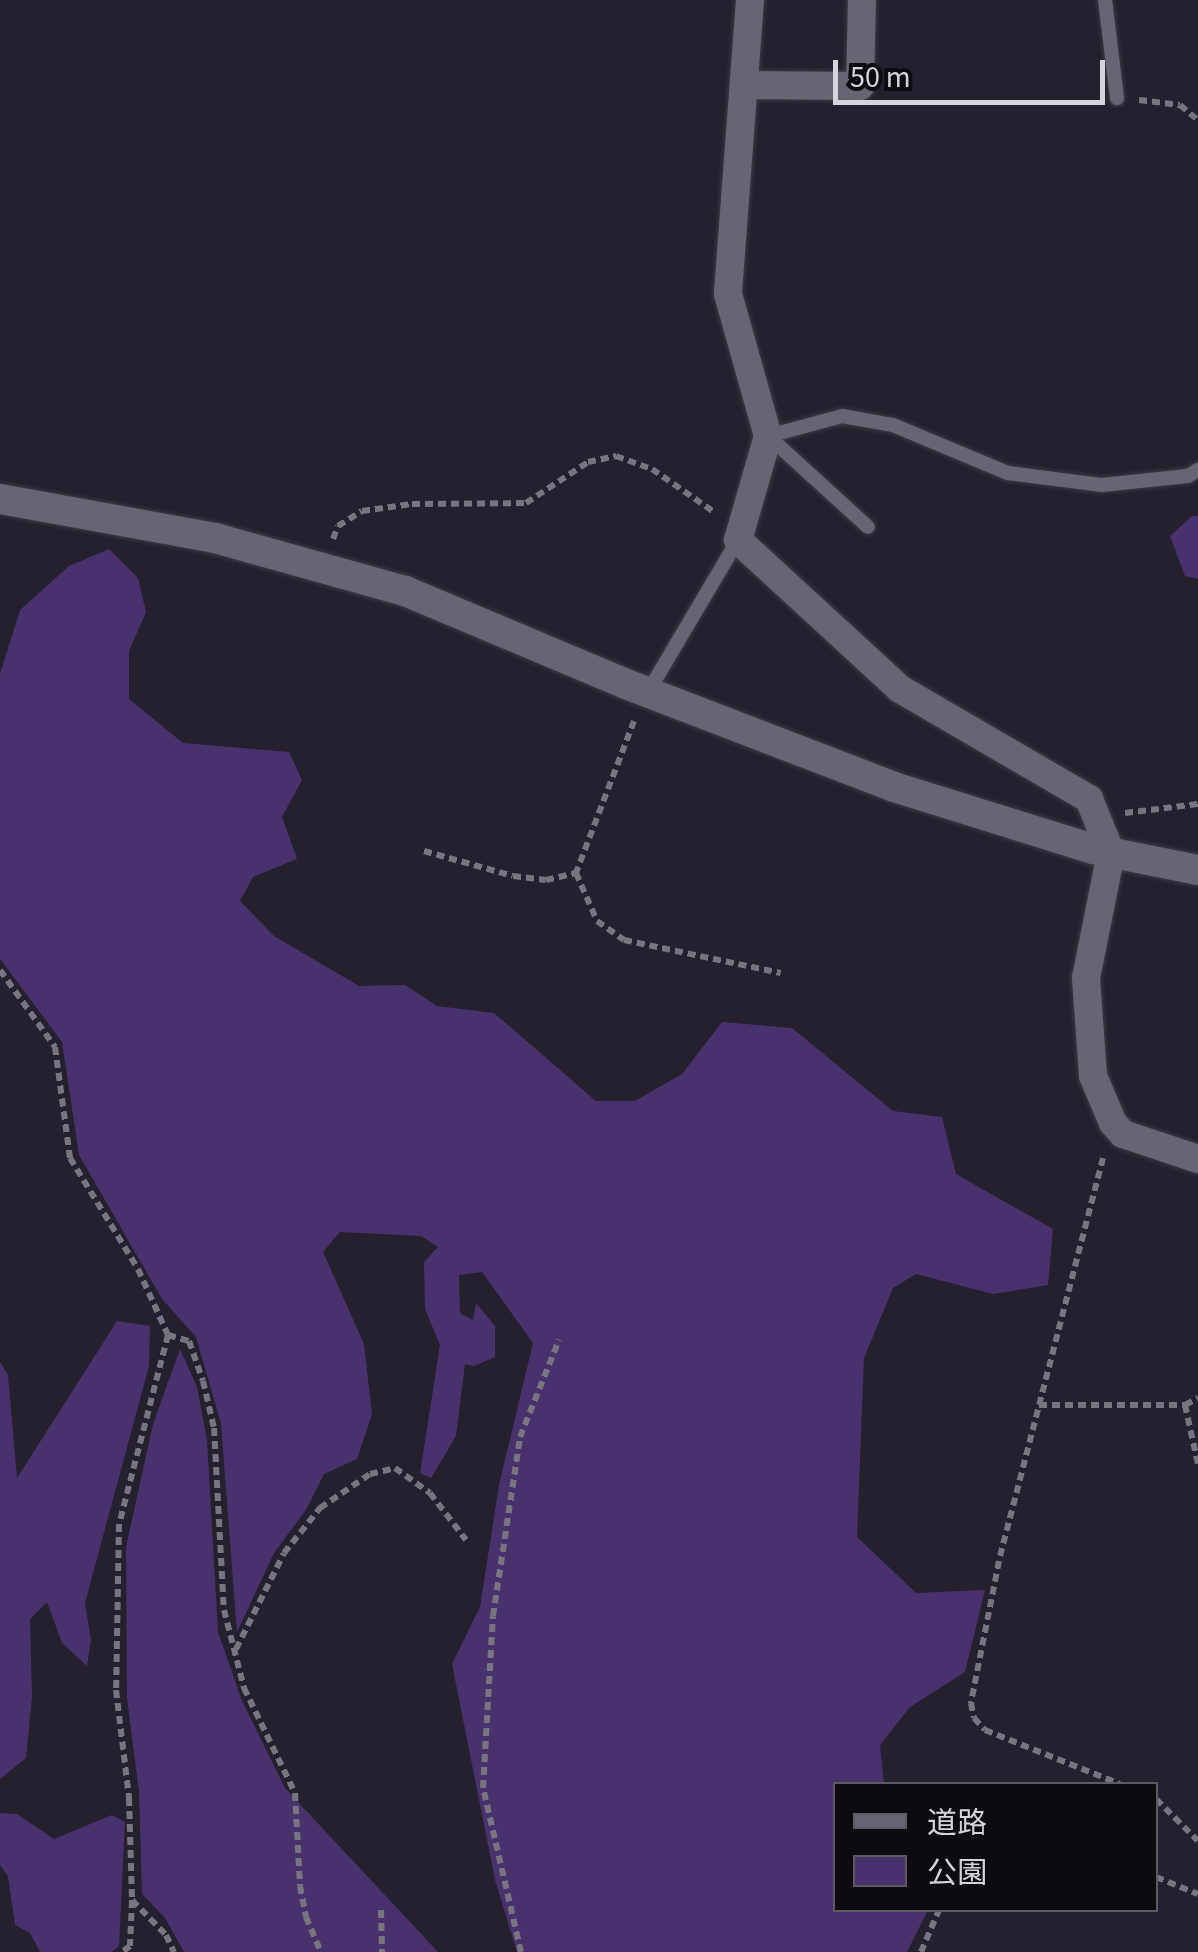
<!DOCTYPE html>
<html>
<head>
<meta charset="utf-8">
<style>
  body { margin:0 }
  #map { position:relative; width:1198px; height:1952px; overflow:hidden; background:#24202d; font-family:"Source Sans 3","Noto Sans JP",sans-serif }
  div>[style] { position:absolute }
  .green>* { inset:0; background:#48326d }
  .path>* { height:6px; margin-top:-3px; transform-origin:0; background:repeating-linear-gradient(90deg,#787580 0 8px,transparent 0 13px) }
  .roads { filter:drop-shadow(0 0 2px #3d3a45) drop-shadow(0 0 2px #3d3a45) }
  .lane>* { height:14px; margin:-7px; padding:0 7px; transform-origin:7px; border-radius:7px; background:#686472 }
  .street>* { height:28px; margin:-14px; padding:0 14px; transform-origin:14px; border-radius:14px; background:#686472 }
  .secondary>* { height:30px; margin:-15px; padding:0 15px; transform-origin:15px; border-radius:15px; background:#686472 }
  span { translate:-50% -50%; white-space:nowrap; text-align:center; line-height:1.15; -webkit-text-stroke:10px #0d0b10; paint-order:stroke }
  .legend { position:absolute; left:833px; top:1782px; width:325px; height:130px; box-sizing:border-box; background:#0d0b10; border:2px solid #5d5b61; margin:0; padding:12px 18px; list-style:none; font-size:30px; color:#d5d3db }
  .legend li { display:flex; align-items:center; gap:20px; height:50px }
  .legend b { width:50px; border:2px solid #5d5b61 }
  .scale { position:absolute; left:833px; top:60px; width:272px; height:45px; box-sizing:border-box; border:5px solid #d5d3db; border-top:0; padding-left:12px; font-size:30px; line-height:35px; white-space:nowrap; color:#d5d3db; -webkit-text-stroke:8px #0d0b10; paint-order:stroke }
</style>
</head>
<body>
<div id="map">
  <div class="green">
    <div style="clip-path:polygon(1192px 516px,1198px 516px,1198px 579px,1185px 576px,1170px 536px)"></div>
    <div style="clip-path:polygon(109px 549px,138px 578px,146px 612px,129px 651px,129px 699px,183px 743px,289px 752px,302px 780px,282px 817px,297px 859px,253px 877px,240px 901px,274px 936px,359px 986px,405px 985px,437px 1006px,494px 1013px,596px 1101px,635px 1101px,682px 1074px,722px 1022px,792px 1028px,893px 1111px,942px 1117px,956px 1174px,1053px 1229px,1048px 1285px,993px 1294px,916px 1274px,893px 1288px,864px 1358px,857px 1537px,916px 1593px,985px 1590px,965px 1672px,910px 1707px,880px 1745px,884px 1784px,836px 1784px,836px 1910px,928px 1910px,907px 1952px,517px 1952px,495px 1880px,452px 1664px,480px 1607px,499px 1485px,533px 1343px,482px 1272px,459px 1275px,460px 1313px,473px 1320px,476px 1303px,495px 1326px,495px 1357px,474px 1366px,465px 1364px,456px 1436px,431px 1478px,420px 1473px,440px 1345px,425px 1309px,424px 1262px,438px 1247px,421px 1236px,340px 1232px,323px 1252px,364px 1344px,372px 1414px,357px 1459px,324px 1474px,306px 1510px,274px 1553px,237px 1632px,221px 1424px,196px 1337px,162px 1299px,79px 1155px,62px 1042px,0 959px,0 674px,20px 610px,69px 566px)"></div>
    <div style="clip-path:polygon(117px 1321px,150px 1326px,149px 1366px,85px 1603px,91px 1640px,87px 1666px,62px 1643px,47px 1602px,30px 1619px,32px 1697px,26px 1758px,0 1779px,0 1362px,8px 1375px,17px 1478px)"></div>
    <div style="clip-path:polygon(180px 1349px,197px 1387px,207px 1440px,218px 1632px,242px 1701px,285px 1788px,438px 1952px,184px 1952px,165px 1918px,142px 1894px,139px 1792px,127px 1698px,126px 1547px,153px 1424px)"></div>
    <div style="clip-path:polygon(0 1813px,17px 1814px,54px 1839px,112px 1815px,125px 1822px,119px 1946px,112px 1952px,40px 1952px,30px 1933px,15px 1925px,8px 1876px,0 1865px)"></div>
  </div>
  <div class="path">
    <div style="left:1139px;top:100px;width:41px;rotate:7deg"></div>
    <div style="left:1180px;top:105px;width:23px;rotate:40deg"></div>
    <div style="left:333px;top:539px;width:14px;rotate:-69deg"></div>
    <div style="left:338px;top:526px;width:28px;rotate:-32deg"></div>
    <div style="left:362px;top:511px;width:50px;rotate:-8deg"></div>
    <div style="left:412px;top:504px;width:114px;rotate:-0.5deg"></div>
    <div style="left:526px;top:503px;width:74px;rotate:-33.5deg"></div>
    <div style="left:588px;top:462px;width:29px;rotate:-12deg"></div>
    <div style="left:616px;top:456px;width:38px;rotate:20deg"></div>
    <div style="left:652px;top:469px;width:75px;rotate:34.7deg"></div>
    <div style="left:634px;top:721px;width:163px;rotate:110.9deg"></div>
    <div style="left:576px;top:873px;width:52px;rotate:66.4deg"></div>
    <div style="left:597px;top:921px;width:33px;rotate:35deg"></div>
    <div style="left:624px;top:940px;width:160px;rotate:11.9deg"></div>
    <div style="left:1125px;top:813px;width:74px;rotate:-7deg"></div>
    <div style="left:424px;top:851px;width:92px;rotate:15.7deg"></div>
    <div style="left:513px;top:876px;width:33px;rotate:7deg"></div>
    <div style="left:546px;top:880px;width:31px;rotate:-13deg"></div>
    <div style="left:0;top:970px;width:95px;rotate:54.5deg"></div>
    <div style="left:55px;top:1047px;width:112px;rotate:82.3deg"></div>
    <div style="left:70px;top:1158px;width:130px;rotate:58.5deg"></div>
    <div style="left:138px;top:1269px;width:72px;rotate:65.6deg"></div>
    <div style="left:168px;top:1335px;width:195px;rotate:104.5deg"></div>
    <div style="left:119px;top:1524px;width:166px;rotate:91deg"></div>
    <div style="left:116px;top:1690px;width:109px;rotate:83.1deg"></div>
    <div style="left:129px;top:1798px;width:102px;rotate:88.3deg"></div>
    <div style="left:132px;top:1900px;width:46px;rotate:92.5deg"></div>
    <div style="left:130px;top:1946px;width:10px;rotate:143deg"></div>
    <div style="left:1103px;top:1158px;width:416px;rotate:104.5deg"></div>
    <div style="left:999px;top:1561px;width:145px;rotate:101.2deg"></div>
    <div style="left:971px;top:1703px;width:15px;rotate:79deg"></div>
    <div style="left:974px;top:1718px;width:16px;rotate:47deg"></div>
    <div style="left:985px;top:1730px;width:145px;rotate:21.8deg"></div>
    <div style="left:168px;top:1335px;width:22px;rotate:16deg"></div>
    <div style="left:189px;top:1341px;width:42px;rotate:70.7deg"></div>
    <div style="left:203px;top:1381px;width:48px;rotate:76.8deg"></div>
    <div style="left:214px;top:1428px;width:182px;rotate:86.9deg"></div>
    <div style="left:224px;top:1610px;width:81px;rotate:75.6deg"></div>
    <div style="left:244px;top:1688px;width:117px;rotate:64.1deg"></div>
    <div style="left:295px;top:1793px;width:93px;rotate:86.9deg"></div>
    <div style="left:300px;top:1886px;width:32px;rotate:79deg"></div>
    <div style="left:306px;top:1917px;width:38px;rotate:67deg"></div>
    <div style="left:1039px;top:1405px;width:146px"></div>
    <div style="left:1185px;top:1405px;width:15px;rotate:-28deg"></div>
    <div style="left:1185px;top:1405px;width:60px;rotate:77.6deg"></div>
    <div style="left:236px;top:1649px;width:107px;rotate:-63.4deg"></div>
    <div style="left:284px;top:1553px;width:58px;rotate:-51.3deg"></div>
    <div style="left:320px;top:1508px;width:60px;rotate:-34.2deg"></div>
    <div style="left:370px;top:1474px;width:26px;rotate:-13deg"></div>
    <div style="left:395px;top:1468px;width:43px;rotate:35.5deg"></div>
    <div style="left:430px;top:1493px;width:59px;rotate:52.5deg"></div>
    <div style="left:1156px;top:1799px;width:59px;rotate:45deg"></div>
    <div style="left:1156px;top:1877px;width:45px;rotate:22deg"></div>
    <div style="left:132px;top:1900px;width:49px;rotate:45.8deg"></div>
    <div style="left:166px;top:1935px;width:19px;rotate:65deg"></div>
    <div style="left:381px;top:1910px;width:42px;rotate:88.6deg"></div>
    <div style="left:521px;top:1952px;width:168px;rotate:-103deg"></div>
    <div style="left:483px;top:1788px;width:172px;rotate:-86.7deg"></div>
    <div style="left:493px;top:1616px;width:181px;rotate:-81.4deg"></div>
    <div style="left:520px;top:1437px;width:105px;rotate:-68.1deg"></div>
    <div style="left:921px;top:1952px;width:46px;rotate:-66.8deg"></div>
  </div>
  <div class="roads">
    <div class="lane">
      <div style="left:1105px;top:0;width:99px;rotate:83deg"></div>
      <div style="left:768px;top:436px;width:77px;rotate:-15.1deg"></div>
      <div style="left:842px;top:416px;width:52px;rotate:10deg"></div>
      <div style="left:893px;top:425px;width:125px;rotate:22.7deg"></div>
      <div style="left:1008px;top:473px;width:95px;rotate:7.3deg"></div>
      <div style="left:1102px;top:485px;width:86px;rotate:-6deg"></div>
      <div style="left:1188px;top:476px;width:12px;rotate:-31deg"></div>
      <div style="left:768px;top:436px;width:135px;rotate:42.3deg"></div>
      <div style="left:648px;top:692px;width:177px;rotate:-59.4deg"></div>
    </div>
    <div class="street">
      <div style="left:750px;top:0;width:295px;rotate:94.3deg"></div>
      <div style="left:728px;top:294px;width:148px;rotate:74.3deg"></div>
      <div style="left:768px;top:436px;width:108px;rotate:106.1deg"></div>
      <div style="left:738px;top:540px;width:220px;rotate:42.6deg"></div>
      <div style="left:900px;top:689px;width:219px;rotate:30.2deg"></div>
      <div style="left:1089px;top:799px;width:58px;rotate:67.8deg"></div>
      <div style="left:1111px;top:853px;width:127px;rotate:101.3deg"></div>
      <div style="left:1086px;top:978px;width:98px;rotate:85.9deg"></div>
      <div style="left:1093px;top:1076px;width:51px;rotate:66.9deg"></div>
      <div style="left:1113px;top:1123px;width:15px;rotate:48deg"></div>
      <div style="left:1123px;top:1134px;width:79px;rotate:18.4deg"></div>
      <div style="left:745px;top:85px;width:115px;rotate:0.5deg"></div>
      <div style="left:860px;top:86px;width:86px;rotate:-88.7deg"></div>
    </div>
    <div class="secondary">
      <div style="left:0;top:499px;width:219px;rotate:10.3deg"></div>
      <div style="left:215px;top:538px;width:197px;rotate:15.6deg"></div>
      <div style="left:405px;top:591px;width:240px;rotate:22.8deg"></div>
      <div style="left:626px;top:684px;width:287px;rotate:21deg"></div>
      <div style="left:894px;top:787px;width:208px;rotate:17.3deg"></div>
      <div style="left:1093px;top:849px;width:107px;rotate:11.3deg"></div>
    </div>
  </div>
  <ul class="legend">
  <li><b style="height:12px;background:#686472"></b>道路</li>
  <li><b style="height:28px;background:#48326d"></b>公園</li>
  </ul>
  <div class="scale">50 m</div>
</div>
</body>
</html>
